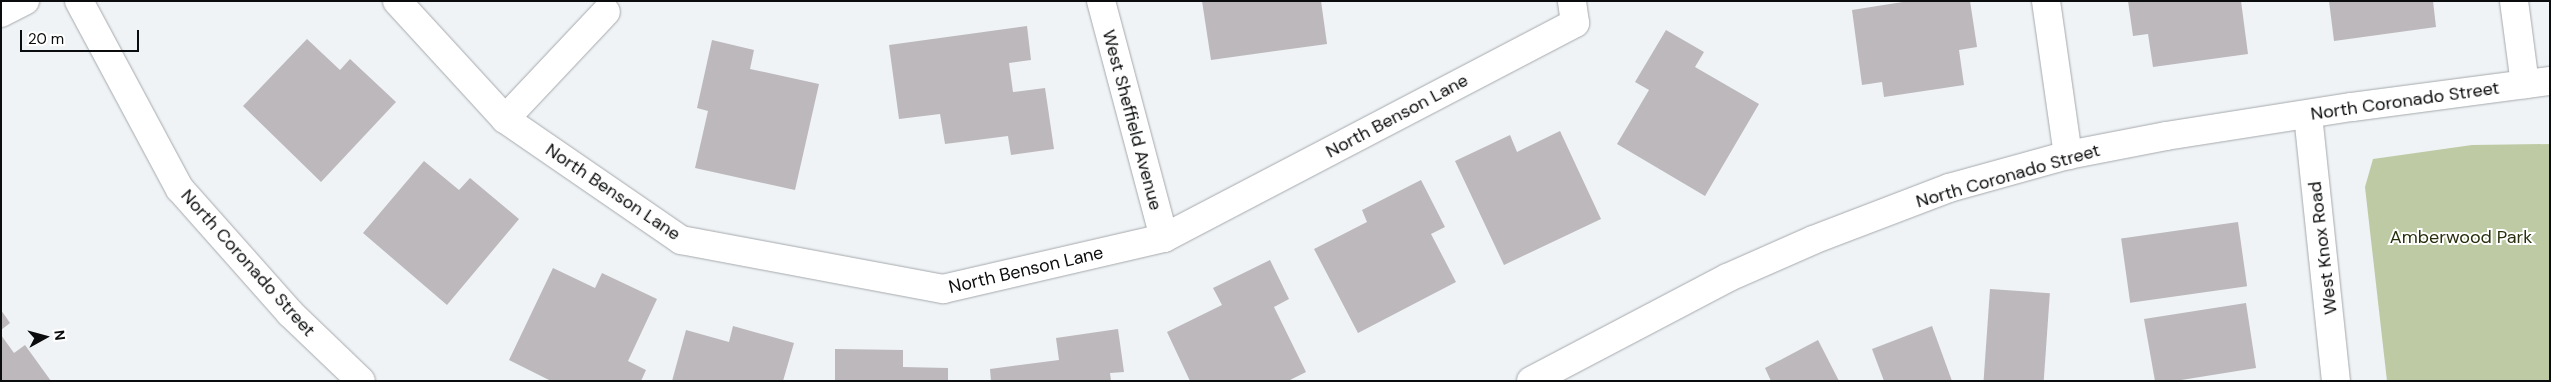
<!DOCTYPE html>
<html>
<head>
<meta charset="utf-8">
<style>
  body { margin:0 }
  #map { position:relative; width:2551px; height:382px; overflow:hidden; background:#eff3f6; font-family:"DM Sans",sans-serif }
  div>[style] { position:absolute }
  .green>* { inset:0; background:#becaa3 }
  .building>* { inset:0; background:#bcb8bb; transform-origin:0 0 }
  .roads { filter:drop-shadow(0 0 1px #a6a9ac) drop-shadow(0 0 1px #a6a9ac) }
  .minor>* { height:28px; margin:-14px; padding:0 14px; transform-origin:14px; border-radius:14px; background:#fff }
  .tertiary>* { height:28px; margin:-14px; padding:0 14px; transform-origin:14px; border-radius:14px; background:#fff }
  span { translate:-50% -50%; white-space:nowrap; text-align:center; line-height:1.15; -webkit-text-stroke:4px #fff; paint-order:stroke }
  .street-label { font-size:18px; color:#0b0c0d }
  .park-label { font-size:18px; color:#272f0c }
  .frame { position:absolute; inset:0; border:2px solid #0b0c0d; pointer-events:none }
  .north { position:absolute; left:20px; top:312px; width:50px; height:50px; -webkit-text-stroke:4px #fff; paint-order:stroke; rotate:83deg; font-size:14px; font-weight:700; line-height:20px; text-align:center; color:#0b0c0d }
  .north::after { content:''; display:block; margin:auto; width:18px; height:22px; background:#0b0c0d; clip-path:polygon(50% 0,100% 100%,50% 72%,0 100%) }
  .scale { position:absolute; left:20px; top:30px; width:119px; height:22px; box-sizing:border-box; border:2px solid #0b0c0d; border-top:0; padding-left:6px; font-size:15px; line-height:18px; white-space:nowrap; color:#0b0c0d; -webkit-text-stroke:4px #fff; paint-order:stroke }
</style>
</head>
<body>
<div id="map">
  <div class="green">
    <div style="clip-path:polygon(2550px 144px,2550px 381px,2387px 381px,2365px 187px,2373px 159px,2472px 145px)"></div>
  </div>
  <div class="building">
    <div style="clip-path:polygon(1202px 1px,1321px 1px,1327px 44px,1211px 60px)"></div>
    <div style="clip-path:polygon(1909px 1px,1970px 1px,1977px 47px,1959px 50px,1964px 85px,1884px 97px,1882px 82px,1862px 85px,1852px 10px)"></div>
    <div style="clip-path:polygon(2128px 1px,2241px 1px,2248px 54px,2153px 67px,2148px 34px,2133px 36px)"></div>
    <div style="clip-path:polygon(2329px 1px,2433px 1px,2436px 27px,2334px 41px)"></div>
    <div style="clip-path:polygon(1027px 26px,1031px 60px,1009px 63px,1013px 92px,1045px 88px,1054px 149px,1011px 155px,1008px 136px,945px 144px,940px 114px,899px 119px,889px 45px)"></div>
    <div style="clip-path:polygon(1666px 30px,1704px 52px,1695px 67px,1759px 104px,1705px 196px,1617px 144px,1649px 90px,1635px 82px)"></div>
    <div style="clip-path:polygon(307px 39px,340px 70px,350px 59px,396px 102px,321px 182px,243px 106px)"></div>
    <div style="clip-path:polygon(712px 40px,754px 50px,750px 69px,819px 84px,795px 190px,695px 168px,708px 111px,697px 108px)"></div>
    <div style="clip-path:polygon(1560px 131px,1601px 219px,1504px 265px,1455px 161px,1510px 135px,1517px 152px)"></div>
    <div style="clip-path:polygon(424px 161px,459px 190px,470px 178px,519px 219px,447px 305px,363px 233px)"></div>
    <div style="clip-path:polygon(1421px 180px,1445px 227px,1431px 234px,1456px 282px,1358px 333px,1314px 249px,1367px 222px,1362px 210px)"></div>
    <div style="left:2238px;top:222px;width:65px;height:118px;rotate:82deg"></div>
    <div style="clip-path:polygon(1270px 260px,1289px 299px,1274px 307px,1306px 372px,1288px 381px,1190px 381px,1167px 332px,1222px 305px,1213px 288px)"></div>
    <div style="clip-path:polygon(553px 268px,595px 288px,602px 273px,657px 299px,628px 361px,646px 370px,641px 381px,551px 381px,509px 360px)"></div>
    <div style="left:1990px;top:289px;width:60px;height:92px;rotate:4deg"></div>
    <div style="clip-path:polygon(2246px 303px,2256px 368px,2175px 381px,2155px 381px,2144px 319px)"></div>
    <div style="clip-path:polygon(1px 310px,10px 323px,1px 330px)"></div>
    <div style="clip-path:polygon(733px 326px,794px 343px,783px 381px,672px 381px,686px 330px,729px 342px)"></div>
    <div style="clip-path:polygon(1932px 326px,1952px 381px,1884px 381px,1872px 349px)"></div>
    <div style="clip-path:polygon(1118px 329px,1124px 372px,1110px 373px,1111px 381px,991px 381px,990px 369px,1059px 360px,1056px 338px)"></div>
    <div style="clip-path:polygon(1px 335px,14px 353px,25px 345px,51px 381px,1px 381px)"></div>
    <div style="clip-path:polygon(1818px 340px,1839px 381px,1771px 381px,1765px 368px)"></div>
    <div style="clip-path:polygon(835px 349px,903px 350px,903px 367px,948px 368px,948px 381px,835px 381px)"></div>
  </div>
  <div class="roads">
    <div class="minor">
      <div style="left:397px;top:1px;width:160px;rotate:47.5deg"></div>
      <div style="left:505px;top:119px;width:214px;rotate:34.5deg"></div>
      <div style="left:681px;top:240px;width:267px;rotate:10.6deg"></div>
      <div style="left:943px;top:289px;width:227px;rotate:-13deg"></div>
      <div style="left:1164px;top:238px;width:464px;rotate:-27.6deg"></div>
      <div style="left:1575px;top:23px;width:22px;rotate:-98deg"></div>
      <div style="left:1101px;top:1px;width:245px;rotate:75.1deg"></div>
      <div style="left:2046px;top:1px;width:156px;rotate:81.9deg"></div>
      <div style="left:2514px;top:1px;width:84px;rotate:82.5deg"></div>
      <div style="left:505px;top:119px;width:147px;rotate:-46.7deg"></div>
    </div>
    <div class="tertiary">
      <div style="left:79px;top:1px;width:213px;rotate:61.8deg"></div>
      <div style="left:180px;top:189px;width:166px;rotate:48.4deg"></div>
      <div style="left:290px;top:313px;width:98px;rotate:43.8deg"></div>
      <div style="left:1px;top:13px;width:27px;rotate:-27deg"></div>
      <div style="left:2308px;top:115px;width:267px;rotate:84deg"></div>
      <div style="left:1531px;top:381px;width:221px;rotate:-27.7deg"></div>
      <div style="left:1727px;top:278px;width:94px;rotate:-23.8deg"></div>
      <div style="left:1813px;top:240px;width:146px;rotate:-20.9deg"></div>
      <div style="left:1949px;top:188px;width:123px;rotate:-15.5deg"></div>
      <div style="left:2068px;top:155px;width:100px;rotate:-11deg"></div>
      <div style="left:2166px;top:136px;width:188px;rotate:-8.9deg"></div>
      <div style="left:2352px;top:107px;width:200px;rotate:-7.5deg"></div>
    </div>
  </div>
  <div class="street-label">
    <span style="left:2405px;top:101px;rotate:-8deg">North Coronado Street</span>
    <span style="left:1397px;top:116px;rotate:-28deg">North Benson Lane</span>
    <span style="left:1132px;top:120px;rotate:75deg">West Sheffield Avenue</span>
    <span style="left:2008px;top:176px;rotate:-16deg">North Coronado Street</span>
    <span style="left:613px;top:192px;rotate:34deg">North Benson Lane</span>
    <span style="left:2323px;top:248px;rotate:-97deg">West Knox Road</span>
    <span style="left:248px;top:263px;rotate:48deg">North Coronado Street</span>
    <span style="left:1026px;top:270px;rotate:-13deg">North Benson Lane</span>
  </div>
  <div class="park-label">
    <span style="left:2461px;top:237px">Amberwood Park</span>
  </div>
  <div class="frame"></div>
  <div class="north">N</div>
  <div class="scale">20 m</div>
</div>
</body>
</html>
